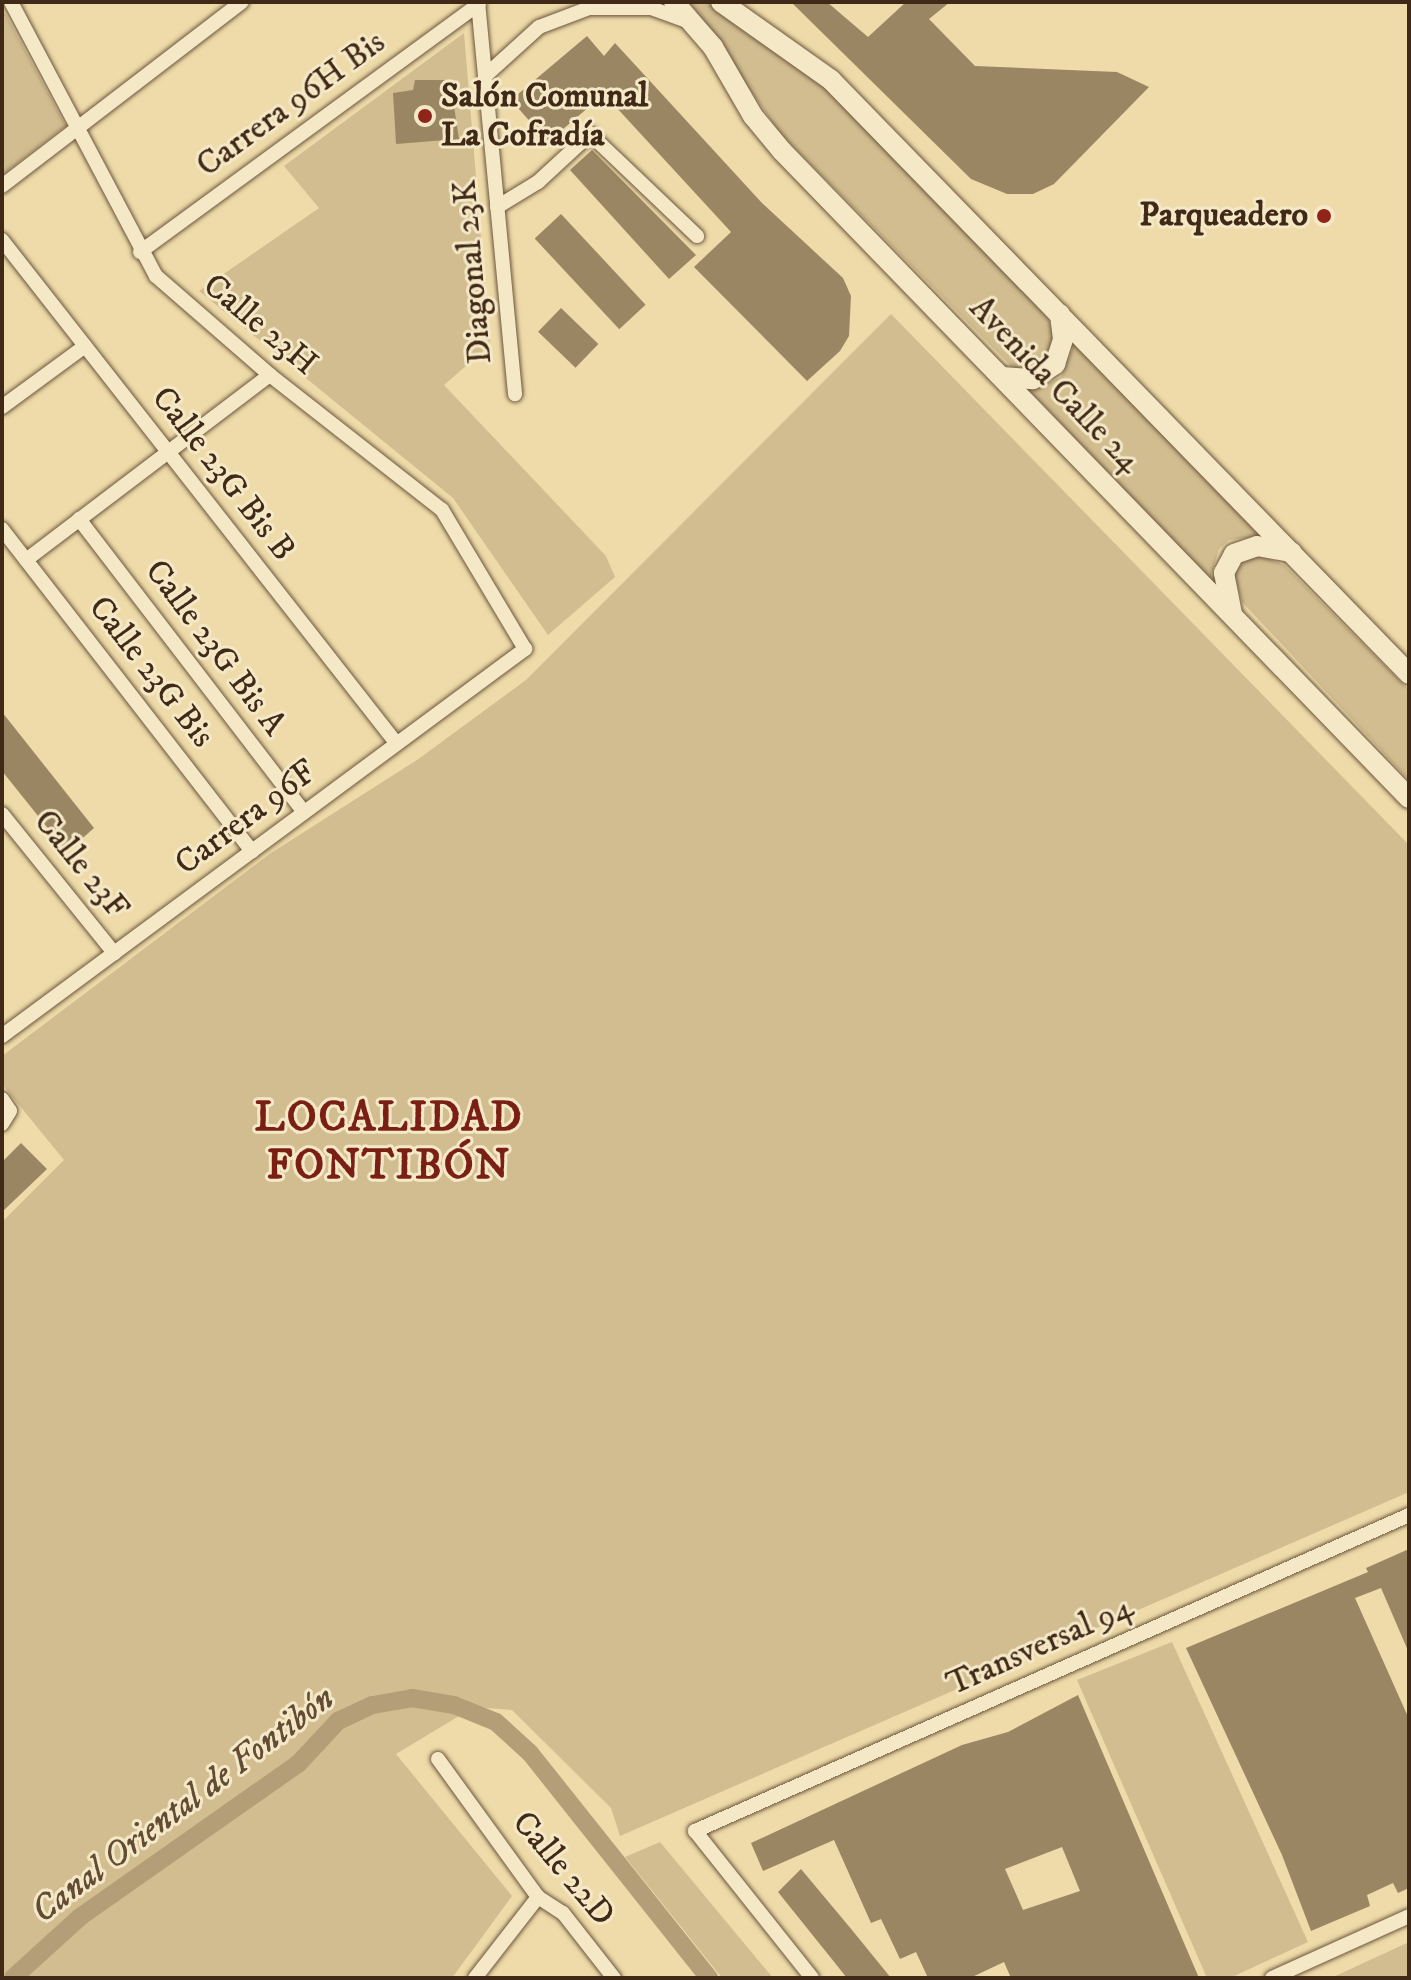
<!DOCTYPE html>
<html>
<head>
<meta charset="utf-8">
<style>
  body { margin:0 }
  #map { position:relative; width:1411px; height:1980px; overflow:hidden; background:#eedba9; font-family:"IM FELL DW Pica",serif }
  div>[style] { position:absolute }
  .green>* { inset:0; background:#d1bd90 }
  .canal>* { height:18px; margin:-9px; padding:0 9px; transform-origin:9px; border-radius:9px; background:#b39e77 }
  .building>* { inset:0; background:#9b8663; transform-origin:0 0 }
  .roads { filter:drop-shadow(0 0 2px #6c563c) drop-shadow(0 0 2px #6c563c) }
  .minor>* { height:14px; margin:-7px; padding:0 7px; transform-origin:7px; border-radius:7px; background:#f4e8c7 }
  .secondary>* { height:20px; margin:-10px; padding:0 10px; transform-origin:10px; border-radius:10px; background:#f4e8c7 }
  .dots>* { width:22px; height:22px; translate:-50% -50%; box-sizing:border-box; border:4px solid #f4e8c7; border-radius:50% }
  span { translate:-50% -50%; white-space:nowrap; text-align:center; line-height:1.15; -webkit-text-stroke:6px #f4e8c7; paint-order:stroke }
  .poi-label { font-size:34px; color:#412917; font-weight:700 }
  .left { translate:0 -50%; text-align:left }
  .right { translate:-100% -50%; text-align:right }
  .street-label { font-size:34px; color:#412917 }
  .water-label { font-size:36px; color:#634c34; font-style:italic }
  .district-label { font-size:42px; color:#7a1f14; font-weight:700; letter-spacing:2px }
  .frame { position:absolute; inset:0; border:4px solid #412917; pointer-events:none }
</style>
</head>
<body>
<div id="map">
  <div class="green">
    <div style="clip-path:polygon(689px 2px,708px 2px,819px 82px,1046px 313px,1054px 337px,1048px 361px,1039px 367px,1013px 368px,780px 133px)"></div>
    <div style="clip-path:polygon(5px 13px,66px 126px,2px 175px,2px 16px)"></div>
    <div style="clip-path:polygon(464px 33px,490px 345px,444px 385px,606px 556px,615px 577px,548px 635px,453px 498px,199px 291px,319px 208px,284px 166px)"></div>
    <div style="clip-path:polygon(891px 314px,1409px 845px,1409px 1492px,620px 1836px,611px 1808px,512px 1710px,474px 1707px,396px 1754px,512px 1896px,452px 1978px,2px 1978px,2px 1222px,64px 1160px,2px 1084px,2px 1056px,271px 853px,417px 760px,526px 680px)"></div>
    <div style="clip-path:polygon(1075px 343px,1261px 536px,1229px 540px,1219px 549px,1210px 579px,1030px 391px,1061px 377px)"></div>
    <div style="clip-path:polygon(1256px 554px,1284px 565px,1409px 690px,1409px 780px,1242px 602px,1233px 571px)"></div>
    <div style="clip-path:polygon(1172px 1642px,1308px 1942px,1230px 1978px,1207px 1978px,1077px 1680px)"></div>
    <div style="clip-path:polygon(660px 1842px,773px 1978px,722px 1978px,625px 1857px)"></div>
    <div style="clip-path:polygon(1409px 1942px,1409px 1978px,1331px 1978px)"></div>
  </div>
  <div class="canal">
    <div style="left:13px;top:1978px;width:91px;rotate:-42.3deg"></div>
    <div style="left:80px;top:1917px;width:266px;rotate:-35.1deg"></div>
    <div style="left:298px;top:1764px;width:59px;rotate:-47.1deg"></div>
    <div style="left:338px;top:1721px;width:38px;rotate:-25deg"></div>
    <div style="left:373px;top:1705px;width:40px;rotate:-10deg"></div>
    <div style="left:412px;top:1698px;width:43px;rotate:9.5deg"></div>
    <div style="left:454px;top:1705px;width:45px;rotate:22deg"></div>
    <div style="left:496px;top:1722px;width:46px;rotate:42.4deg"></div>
    <div style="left:530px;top:1753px;width:288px;rotate:51.5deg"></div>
  </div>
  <div class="building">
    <div style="clip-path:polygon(791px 2px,827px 2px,868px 37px,906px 2px,950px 2px,929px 19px,975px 66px,1117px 72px,1149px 87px,1054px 184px,1033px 194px,1007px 194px,971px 179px)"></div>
    <div style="clip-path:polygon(587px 36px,604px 56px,615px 43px,762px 203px,843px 278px,851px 296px,849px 336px,840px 351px,807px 381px,694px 267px,731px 232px,604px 94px,548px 142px,511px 100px)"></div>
    <div style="clip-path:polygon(415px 80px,450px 80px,459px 139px,396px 144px,393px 93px,413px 90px)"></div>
    <div style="clip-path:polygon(592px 150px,696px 255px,669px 279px,570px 170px)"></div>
    <div style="left:561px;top:214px;width:124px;height:36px;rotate:47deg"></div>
    <div style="left:561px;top:308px;width:52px;height:33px;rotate:44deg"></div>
    <div style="clip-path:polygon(2px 712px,94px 828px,67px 852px,2px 771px)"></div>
    <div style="clip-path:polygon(21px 1143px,47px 1169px,2px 1212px,2px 1162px)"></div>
    <div style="clip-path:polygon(1409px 1549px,1409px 1653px,1381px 1588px,1355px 1598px,1409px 1719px,1409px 1888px,1398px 1893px,1393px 1883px,1367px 1895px,1370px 1906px,1311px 1931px,1282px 1855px,1186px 1648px,1368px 1572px,1366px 1568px)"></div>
    <div style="clip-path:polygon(evenodd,1078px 1695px,1199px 1978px,1011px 1978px,1004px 1962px,970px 1978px,928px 1978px,916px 1952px,900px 1959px,881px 1919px,871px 1923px,834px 1840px,763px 1871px,751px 1843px,962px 1745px,1008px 1732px,1078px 1695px,1062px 1847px,1080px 1891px,1023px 1910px,1005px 1869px,1062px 1847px)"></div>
    <div style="clip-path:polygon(801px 1869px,852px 1930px,891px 1978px,847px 1978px,778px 1892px)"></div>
  </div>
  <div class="roads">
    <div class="minor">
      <div style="left:478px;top:2px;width:394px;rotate:84.6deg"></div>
      <div style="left:485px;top:76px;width:73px;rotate:-42.2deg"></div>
      <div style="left:539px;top:27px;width:53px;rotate:-20.8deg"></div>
      <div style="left:589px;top:8px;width:62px"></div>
      <div style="left:651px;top:8px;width:38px;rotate:20deg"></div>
      <div style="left:2px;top:186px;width:302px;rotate:-37.5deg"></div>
      <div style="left:497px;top:207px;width:48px;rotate:-31.4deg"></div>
      <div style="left:538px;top:182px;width:71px;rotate:-42.7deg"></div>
      <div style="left:590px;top:134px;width:148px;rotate:43.6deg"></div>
      <div style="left:2px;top:240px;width:640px;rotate:51.91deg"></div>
      <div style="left:140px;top:252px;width:420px;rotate:-36.2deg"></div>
      <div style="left:2px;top:407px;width:103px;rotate:-36.3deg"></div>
      <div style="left:79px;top:519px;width:369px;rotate:52.5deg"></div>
      <div style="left:2px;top:529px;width:408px;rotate:52.2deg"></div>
      <div style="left:26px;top:560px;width:306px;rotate:-37.2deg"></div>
      <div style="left:2px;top:814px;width:179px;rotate:51.1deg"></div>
      <div style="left:2px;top:1036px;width:651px;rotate:-36.5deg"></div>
      <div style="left:525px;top:649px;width:162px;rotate:-120.8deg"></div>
      <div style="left:442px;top:510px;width:219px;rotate:-141.9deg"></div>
      <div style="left:270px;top:375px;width:151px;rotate:-139deg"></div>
      <div style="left:156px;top:276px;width:310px;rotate:-117.9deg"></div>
      <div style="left:2px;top:1099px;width:14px;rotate:56deg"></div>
      <div style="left:10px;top:1111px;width:15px;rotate:122deg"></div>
      <div style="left:438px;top:1759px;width:170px;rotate:54.1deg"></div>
      <div style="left:538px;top:1897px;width:30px;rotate:33deg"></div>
      <div style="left:563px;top:1913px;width:83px;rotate:51.9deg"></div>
      <div style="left:475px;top:1978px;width:103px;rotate:-52.1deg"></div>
      <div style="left:812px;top:1978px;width:188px;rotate:-128.5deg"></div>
      <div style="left:695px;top:1831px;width:781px;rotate:-23.87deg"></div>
      <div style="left:1272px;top:1978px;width:150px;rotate:-24.3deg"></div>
    </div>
    <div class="secondary">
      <div style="left:674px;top:2px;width:60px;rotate:49.1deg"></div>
      <div style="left:713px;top:47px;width:80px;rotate:59.9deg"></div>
      <div style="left:753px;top:116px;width:45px;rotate:50.4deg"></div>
      <div style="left:782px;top:151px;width:901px;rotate:45.9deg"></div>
      <div style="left:721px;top:2px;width:135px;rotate:35.3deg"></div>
      <div style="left:831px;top:80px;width:829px;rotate:45.78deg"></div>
      <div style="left:1002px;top:377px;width:31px;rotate:4deg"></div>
      <div style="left:1033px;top:379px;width:27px;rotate:-34deg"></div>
      <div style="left:1055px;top:364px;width:26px;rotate:-72deg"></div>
      <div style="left:1063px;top:339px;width:25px;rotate:-97deg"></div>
      <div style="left:1232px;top:614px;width:42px;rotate:-101deg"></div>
      <div style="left:1224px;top:573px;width:21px;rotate:-62deg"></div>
      <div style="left:1234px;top:554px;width:24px;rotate:-19deg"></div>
      <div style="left:1257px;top:546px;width:35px;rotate:10deg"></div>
    </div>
  </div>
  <div class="dots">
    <div style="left:425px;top:116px;background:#8f2418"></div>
    <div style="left:1324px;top:216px;background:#8f2418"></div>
  </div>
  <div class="poi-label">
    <span class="left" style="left:441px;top:116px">Salón Comunal<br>La Cofradía</span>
    <span class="right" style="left:1308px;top:216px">Parqueadero</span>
  </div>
  <div class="street-label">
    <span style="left:291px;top:104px;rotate:-36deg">Carrera 96H Bis</span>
    <span style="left:473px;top:272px;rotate:-95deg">Diagonal 23K</span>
    <span style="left:260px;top:325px;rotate:40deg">Calle 23H</span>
    <span style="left:1055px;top:385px;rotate:46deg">Avenida Calle 24</span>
    <span style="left:223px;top:474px;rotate:52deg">Calle 23G Bis B</span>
    <span style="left:215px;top:648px;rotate:53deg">Calle 23G Bis A</span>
    <span style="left:151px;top:672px;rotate:52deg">Calle 23G Bis</span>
    <span style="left:246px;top:818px;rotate:-37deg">Carrera 96F</span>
    <span style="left:81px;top:865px;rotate:51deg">Calle 23F</span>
    <span style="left:1040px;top:1646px;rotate:-24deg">Transversal 94</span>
    <span style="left:563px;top:1869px;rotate:50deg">Calle 22D</span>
  </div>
  <div class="water-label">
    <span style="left:183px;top:1805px;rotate:-37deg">Canal Oriental de Fontibón</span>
  </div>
  <div class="district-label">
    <span style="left:389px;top:1142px">LOCALIDAD<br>FONTIBÓN</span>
  </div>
  <div class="frame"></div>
</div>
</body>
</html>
